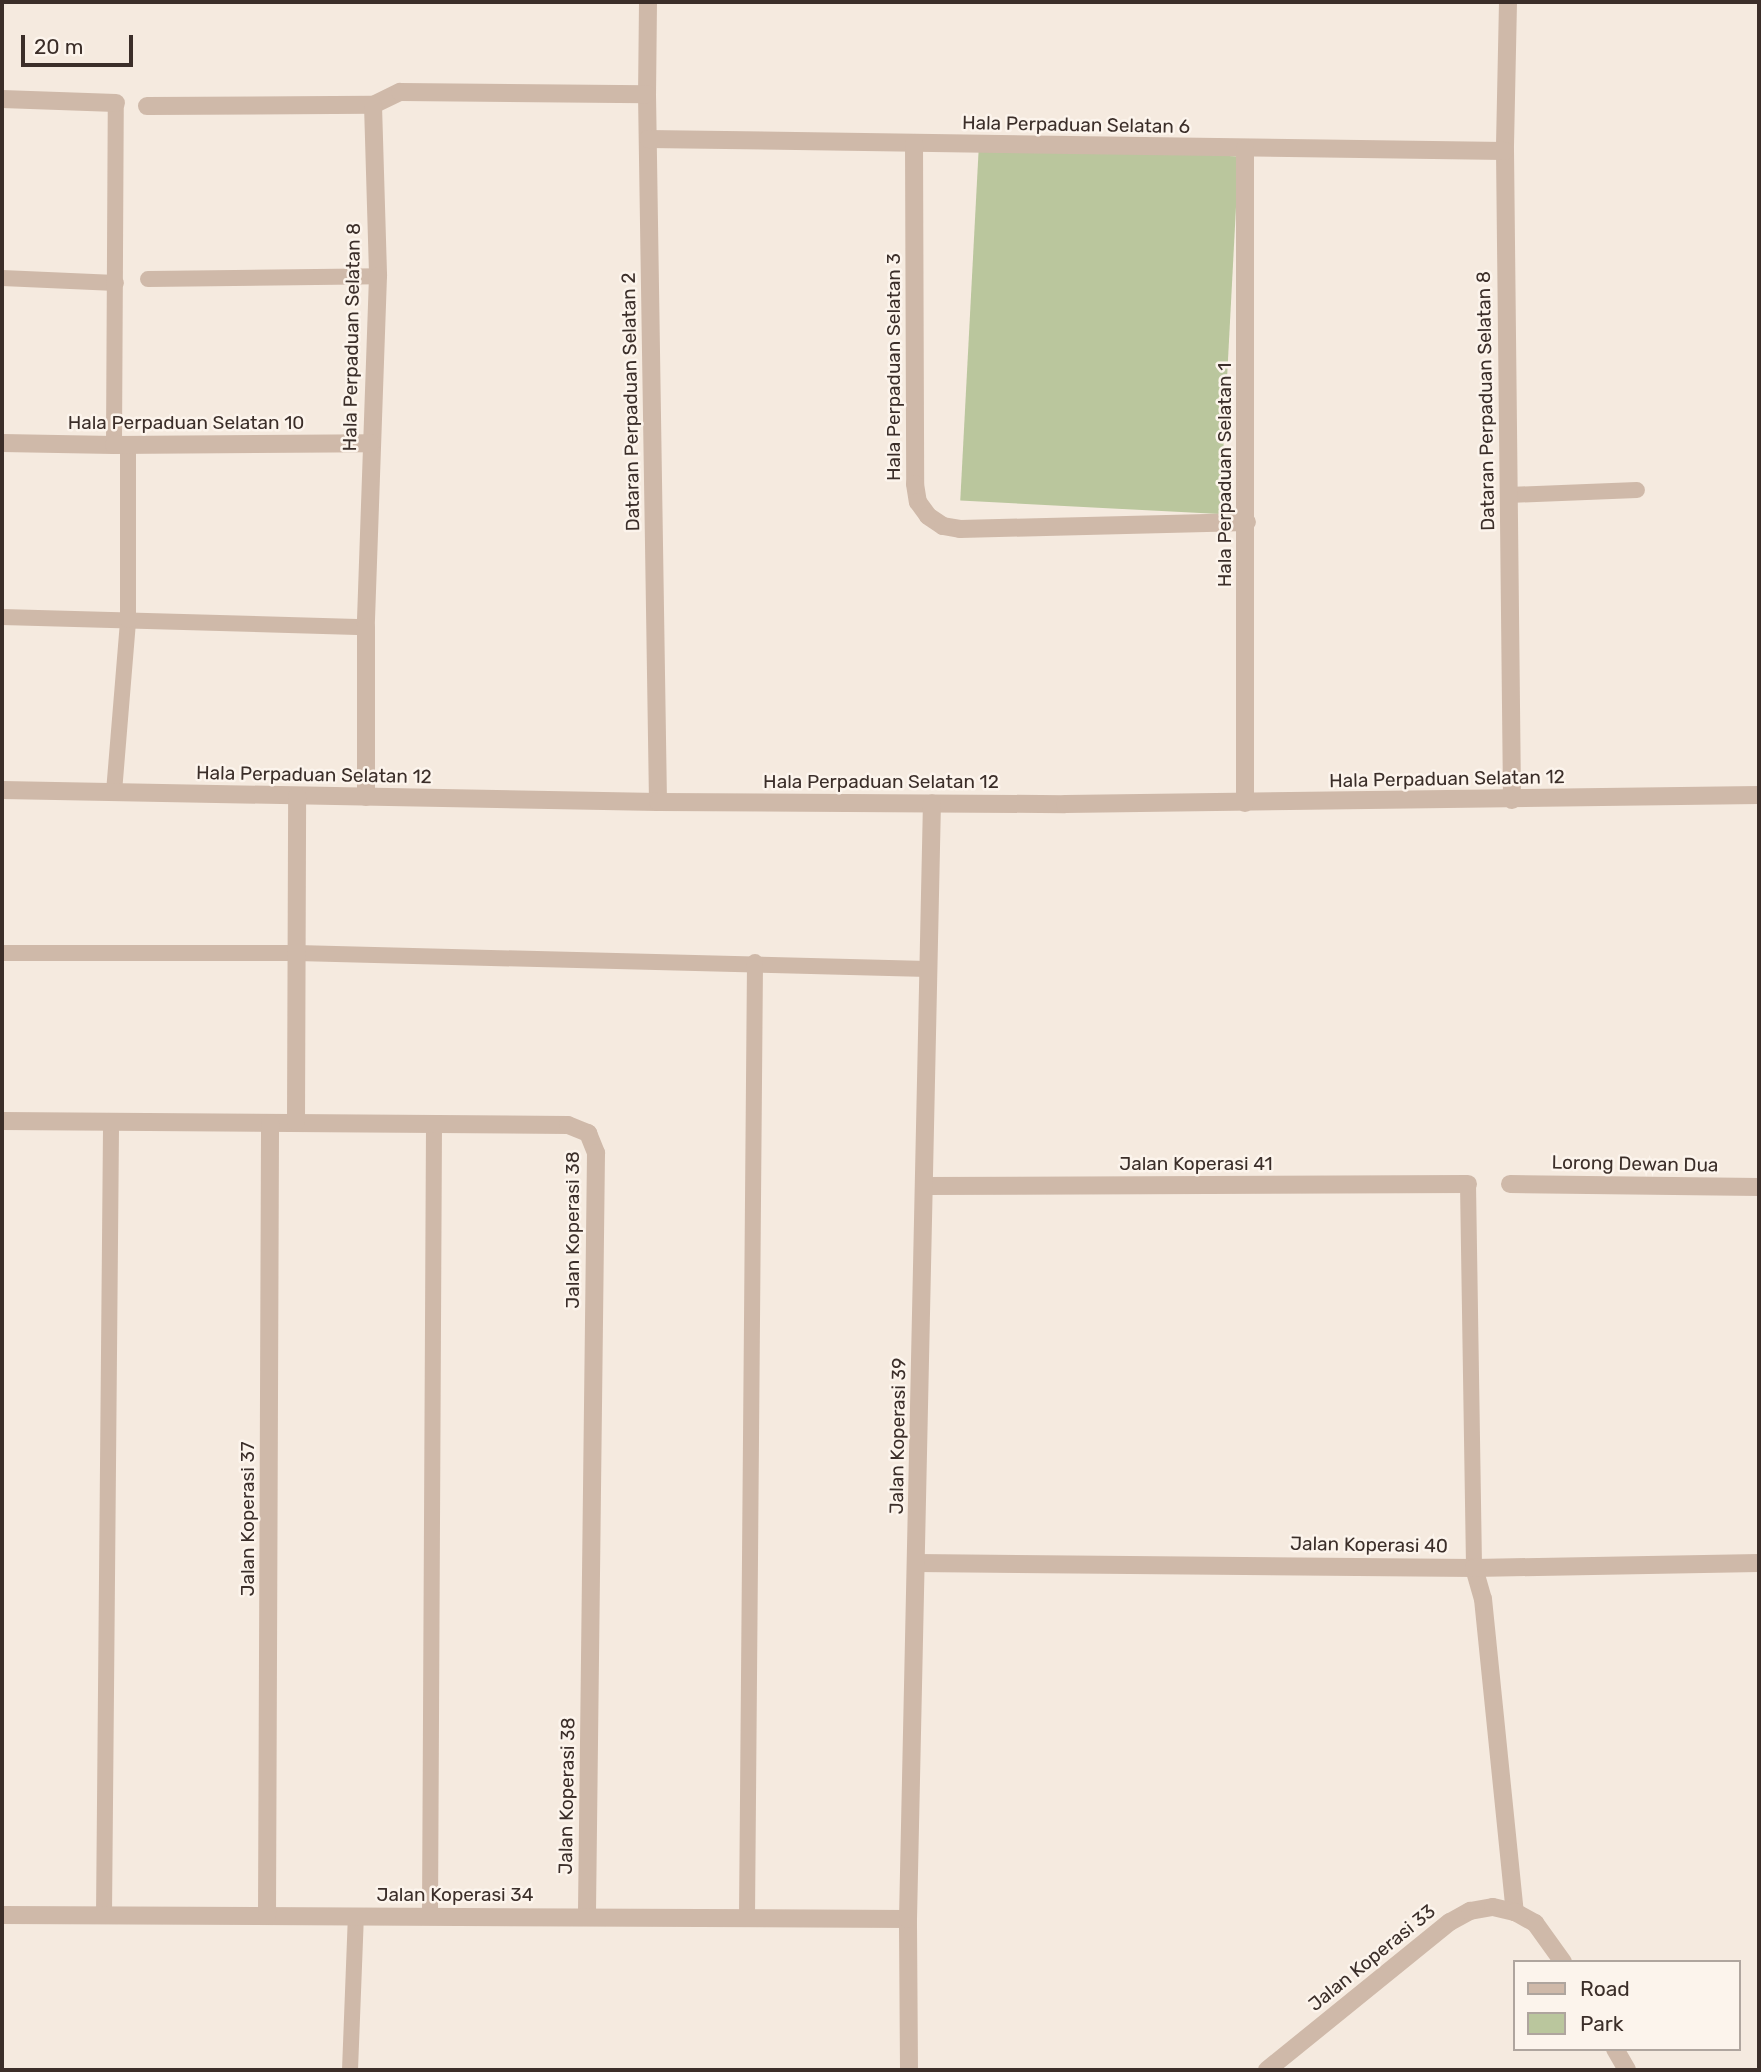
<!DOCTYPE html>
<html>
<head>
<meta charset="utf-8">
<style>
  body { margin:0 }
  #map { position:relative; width:1761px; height:2072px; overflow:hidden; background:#f5eadf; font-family:Rubik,sans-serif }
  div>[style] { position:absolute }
  .green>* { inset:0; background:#bac69d; transform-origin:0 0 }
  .service>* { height:16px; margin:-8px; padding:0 8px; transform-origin:8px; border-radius:8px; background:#cfb9a9 }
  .minor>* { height:18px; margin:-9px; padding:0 9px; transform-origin:9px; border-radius:9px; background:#cfb9a9 }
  span { translate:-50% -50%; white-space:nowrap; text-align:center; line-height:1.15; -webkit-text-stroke:5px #fcf4ec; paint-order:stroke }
  .street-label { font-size:19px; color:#3b2e29 }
  .frame { position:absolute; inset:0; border:4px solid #3b2e29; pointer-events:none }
  .legend { position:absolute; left:1513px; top:1960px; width:228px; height:91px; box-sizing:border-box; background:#fcf4ec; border:2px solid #afa59e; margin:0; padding:9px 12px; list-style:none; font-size:21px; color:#3b2e29 }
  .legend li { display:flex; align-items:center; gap:14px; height:35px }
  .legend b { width:35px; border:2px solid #afa59e }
  .scale { position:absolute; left:21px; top:35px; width:112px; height:32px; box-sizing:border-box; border:4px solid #3b2e29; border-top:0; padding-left:9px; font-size:21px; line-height:24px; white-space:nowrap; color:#3b2e29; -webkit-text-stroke:5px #fcf4ec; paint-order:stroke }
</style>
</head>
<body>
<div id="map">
  <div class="green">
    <div style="left:979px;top:143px;width:260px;height:358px;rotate:3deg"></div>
  </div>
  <div class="service">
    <div style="left:2px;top:278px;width:114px;rotate:2.5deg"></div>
    <div style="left:148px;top:279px;width:230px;rotate:-0.7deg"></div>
    <div style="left:114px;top:445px;width:342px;rotate:-89.7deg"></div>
    <div style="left:1509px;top:495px;width:128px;rotate:-2.2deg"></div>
    <div style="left:2px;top:617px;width:364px;rotate:1.6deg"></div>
    <div style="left:114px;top:792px;width:173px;rotate:-85.3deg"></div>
    <div style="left:128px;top:620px;width:175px;rotate:-90deg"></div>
    <div style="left:2px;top:953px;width:295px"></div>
    <div style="left:297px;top:953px;width:631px;rotate:1.45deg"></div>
    <div style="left:1468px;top:1184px;width:384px;rotate:89.1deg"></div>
    <div style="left:104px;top:1915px;width:794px;rotate:-89.49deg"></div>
    <div style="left:430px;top:1916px;width:793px;rotate:-89.71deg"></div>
    <div style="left:747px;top:1917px;width:955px;rotate:-89.52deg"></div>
    <div style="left:350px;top:2070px;width:154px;rotate:-87.8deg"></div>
  </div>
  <div class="minor">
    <div style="left:648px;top:2px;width:92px;rotate:90.6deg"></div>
    <div style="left:647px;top:94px;width:708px;rotate:89.11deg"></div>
    <div style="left:1508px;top:2px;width:149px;rotate:91.2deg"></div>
    <div style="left:1505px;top:151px;width:649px;rotate:89.38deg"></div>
    <div style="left:2px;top:99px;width:114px;rotate:2deg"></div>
    <div style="left:373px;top:105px;width:30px;rotate:-26deg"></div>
    <div style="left:400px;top:92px;width:247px;rotate:0.5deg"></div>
    <div style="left:147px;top:106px;width:226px;rotate:-0.3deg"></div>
    <div style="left:373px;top:105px;width:171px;rotate:88.3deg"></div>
    <div style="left:378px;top:276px;width:351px;rotate:92deg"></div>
    <div style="left:366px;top:627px;width:170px;rotate:90deg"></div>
    <div style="left:648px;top:139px;width:857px;rotate:0.8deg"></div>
    <div style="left:914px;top:143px;width:341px;rotate:89.8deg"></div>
    <div style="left:915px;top:484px;width:18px;rotate:81deg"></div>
    <div style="left:918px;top:502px;width:17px;rotate:54deg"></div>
    <div style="left:928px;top:516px;width:18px;rotate:34deg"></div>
    <div style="left:943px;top:526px;width:17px;rotate:10deg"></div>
    <div style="left:960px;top:529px;width:287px;rotate:-1.4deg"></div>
    <div style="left:2px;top:443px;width:112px;rotate:1deg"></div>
    <div style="left:114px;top:445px;width:257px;rotate:-0.4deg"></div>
    <div style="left:2px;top:790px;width:656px;rotate:1.05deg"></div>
    <div style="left:658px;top:802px;width:407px;rotate:0.3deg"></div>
    <div style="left:1065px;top:804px;width:694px;rotate:-0.74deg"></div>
    <div style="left:1245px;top:803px;width:655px;rotate:-90deg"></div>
    <div style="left:2px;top:1121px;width:566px;rotate:0.4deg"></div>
    <div style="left:568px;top:1125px;width:22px;rotate:22deg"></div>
    <div style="left:588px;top:1133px;width:22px;rotate:68deg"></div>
    <div style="left:596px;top:1153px;width:763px;rotate:90.68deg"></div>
    <div style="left:296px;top:1122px;width:326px;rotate:-89.8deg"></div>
    <div style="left:1510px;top:1184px;width:249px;rotate:0.7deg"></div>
    <div style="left:924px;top:1186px;width:544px;rotate:-0.21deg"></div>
    <div style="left:916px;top:1563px;width:558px;rotate:0.51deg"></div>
    <div style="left:1474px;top:1568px;width:32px;rotate:74deg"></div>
    <div style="left:1483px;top:1599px;width:315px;rotate:84.2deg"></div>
    <div style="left:1474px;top:1568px;width:285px;rotate:-1deg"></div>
    <div style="left:2px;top:1915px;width:906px;rotate:0.25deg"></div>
    <div style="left:267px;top:1916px;width:793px;rotate:-89.78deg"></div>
    <div style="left:1615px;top:2049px;width:24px;rotate:60deg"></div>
    <div style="left:909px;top:2070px;width:151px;rotate:-90.4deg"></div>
    <div style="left:908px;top:1919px;width:1116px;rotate:-88.77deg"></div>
    <div style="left:1267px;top:2070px;width:235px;rotate:-39deg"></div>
    <div style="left:1450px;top:1922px;width:23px;rotate:-29deg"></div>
    <div style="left:1470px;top:1911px;width:23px;rotate:-10deg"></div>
    <div style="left:1493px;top:1907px;width:23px;rotate:13deg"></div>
    <div style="left:1515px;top:1912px;width:23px;rotate:29deg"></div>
    <div style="left:1535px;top:1923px;width:48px;rotate:54.3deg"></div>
  </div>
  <div class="street-label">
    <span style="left:1076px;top:125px;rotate:1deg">Hala Perpaduan Selatan 6</span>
    <span style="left:352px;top:337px;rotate:-89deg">Hala Perpaduan Selatan 8</span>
    <span style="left:894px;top:367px;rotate:-90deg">Hala Perpaduan Selatan 3</span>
    <span style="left:1486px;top:401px;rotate:-91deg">Dataran Perpaduan Selatan 8</span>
    <span style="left:631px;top:402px;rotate:-91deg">Dataran Perpaduan Selatan 2</span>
    <span style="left:186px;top:423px">Hala Perpaduan Selatan 10</span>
    <span style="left:1225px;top:475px;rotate:-90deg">Hala Perpaduan Selatan 1</span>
    <span style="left:314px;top:775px;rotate:1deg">Hala Perpaduan Selatan 12</span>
    <span style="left:1447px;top:779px;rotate:-1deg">Hala Perpaduan Selatan 12</span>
    <span style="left:881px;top:782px">Hala Perpaduan Selatan 12</span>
    <span style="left:1196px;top:1164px">Jalan Koperasi 41</span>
    <span style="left:1635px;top:1164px;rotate:1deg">Lorong Dewan Dua</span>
    <span style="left:573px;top:1230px;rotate:-90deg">Jalan Koperasi 38</span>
    <span style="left:898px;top:1436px;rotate:-89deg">Jalan Koperasi 39</span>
    <span style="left:248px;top:1519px;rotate:-90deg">Jalan Koperasi 37</span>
    <span style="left:1369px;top:1545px;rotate:1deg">Jalan Koperasi 40</span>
    <span style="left:567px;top:1796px;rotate:-89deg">Jalan Koperasi 38</span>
    <span style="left:455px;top:1895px">Jalan Koperasi 34</span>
    <span style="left:1372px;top:1958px;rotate:-39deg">Jalan Koperasi 33</span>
  </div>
  <div class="frame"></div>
  <ul class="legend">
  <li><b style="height:9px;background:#cfb9a9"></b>Road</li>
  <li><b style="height:19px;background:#bac69d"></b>Park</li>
  </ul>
  <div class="scale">20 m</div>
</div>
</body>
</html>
